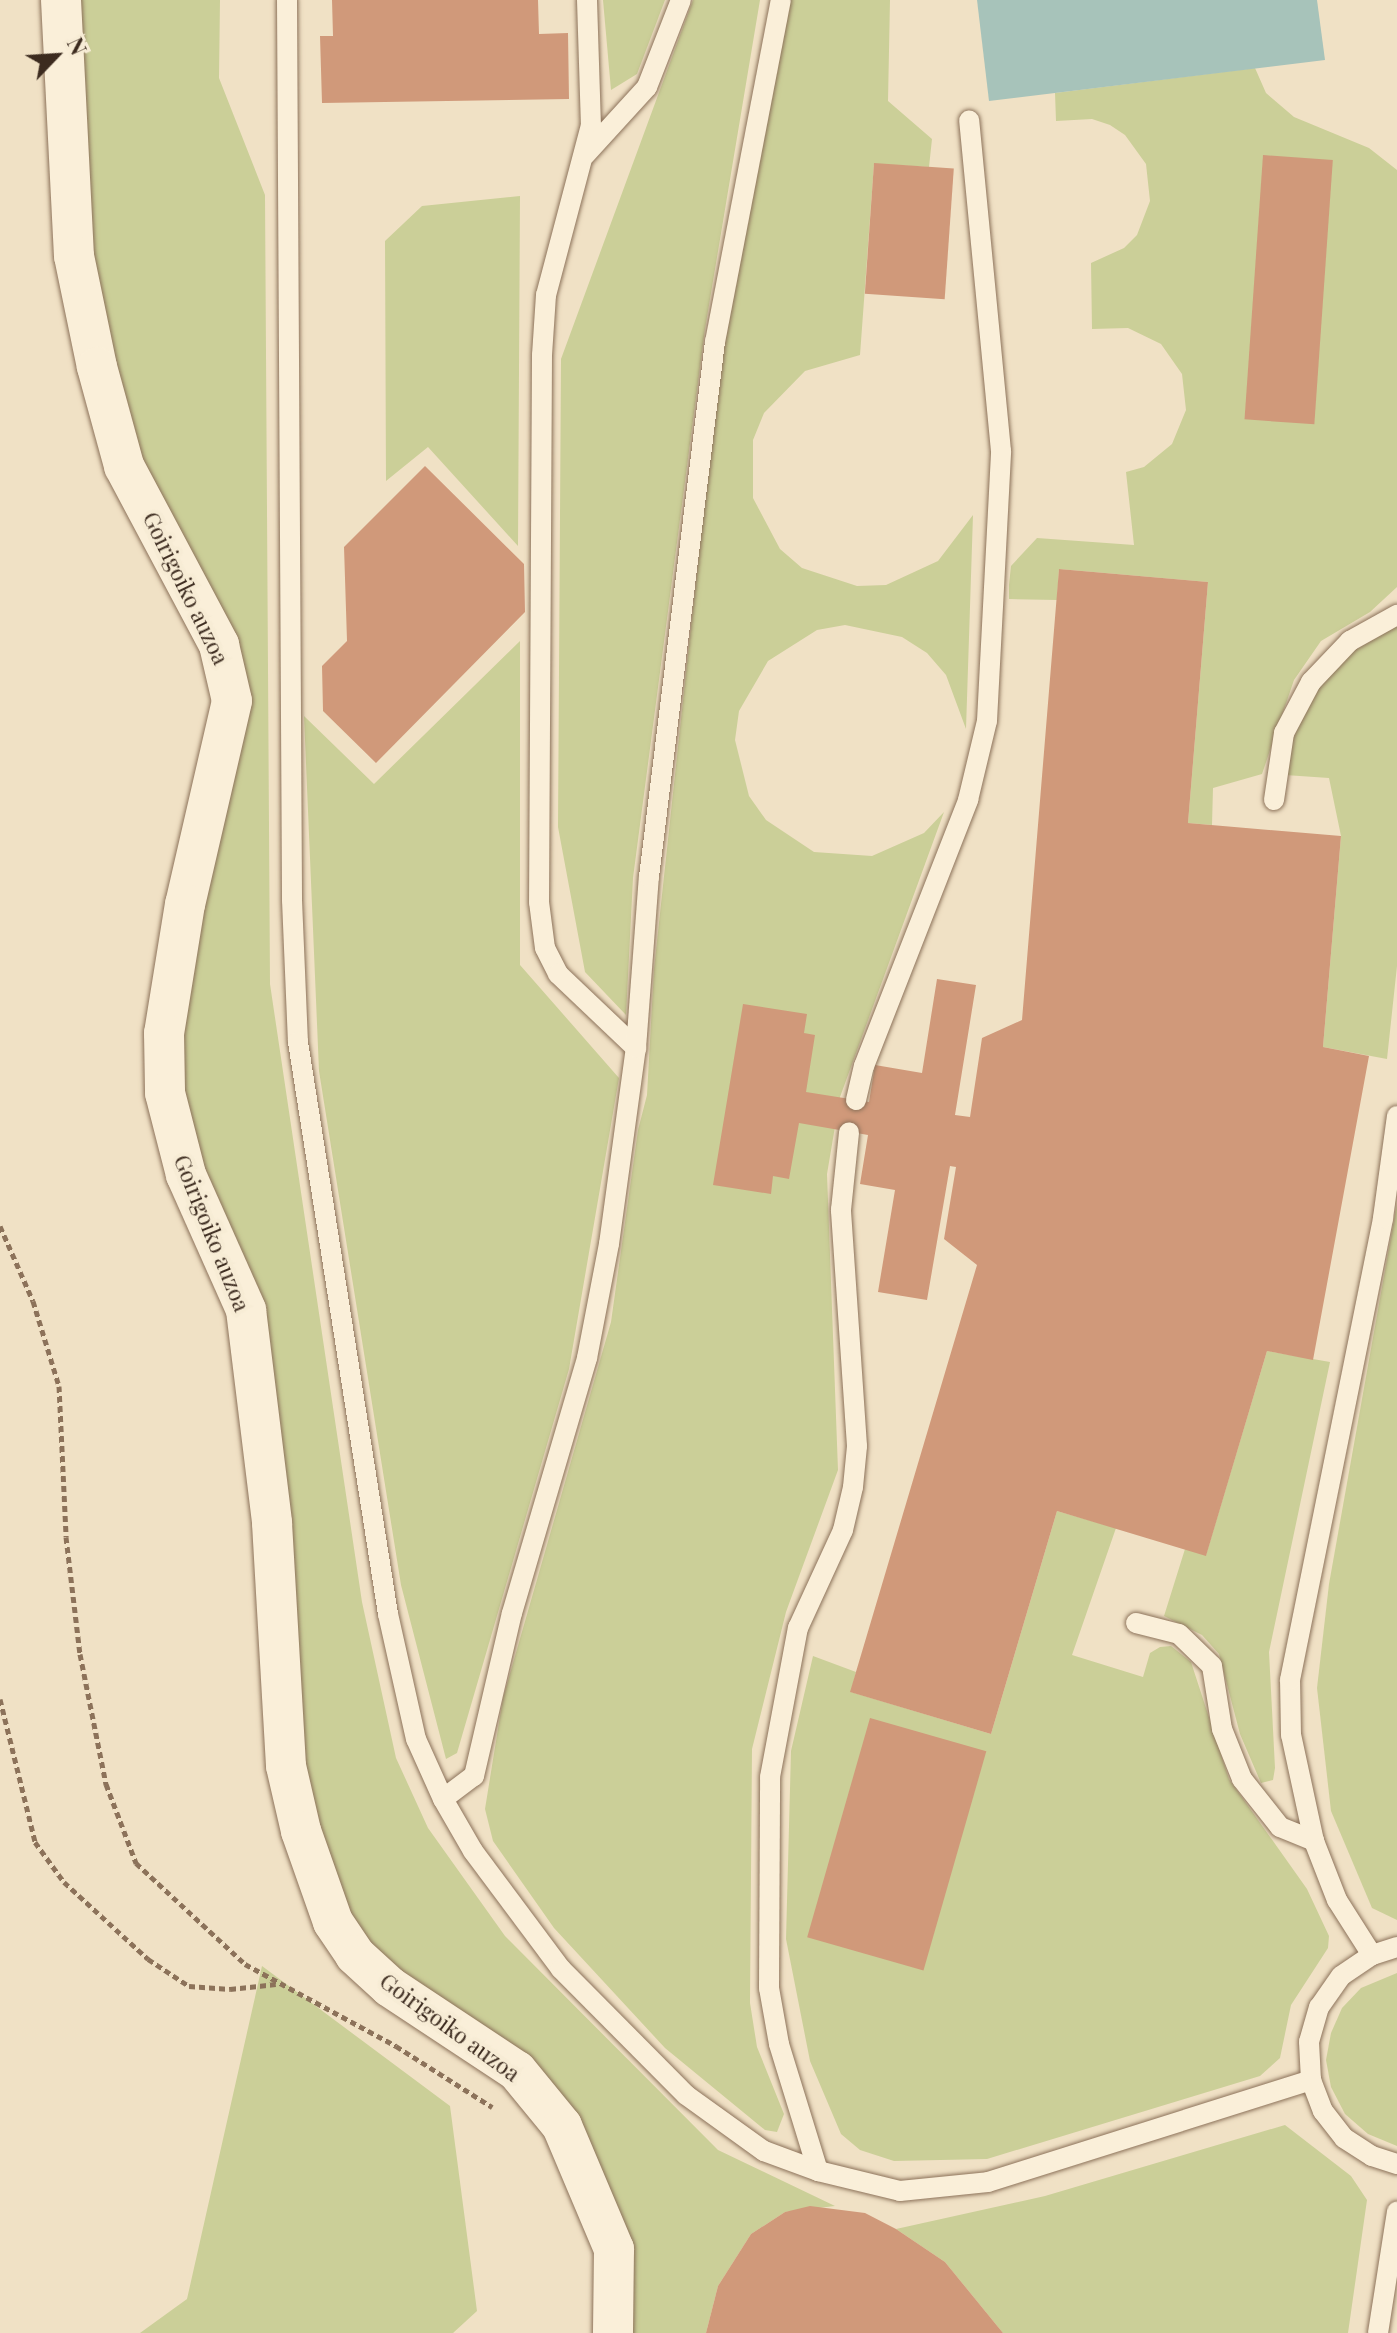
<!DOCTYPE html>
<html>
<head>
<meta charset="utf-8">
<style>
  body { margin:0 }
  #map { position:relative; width:1397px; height:2333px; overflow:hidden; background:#f0e1c5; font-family:"Playfair Display",serif }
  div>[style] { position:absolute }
  .green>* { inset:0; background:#cbcf98 }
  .water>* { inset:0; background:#a7c3ba }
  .building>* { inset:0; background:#d0997a; transform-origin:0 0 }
  .path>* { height:5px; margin-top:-2.5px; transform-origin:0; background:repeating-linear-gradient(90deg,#8c725a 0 6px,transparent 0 10px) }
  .roads { filter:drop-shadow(0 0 2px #8c725a) drop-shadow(0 0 2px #8c725a) }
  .lane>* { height:20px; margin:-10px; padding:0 10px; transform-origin:10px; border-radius:10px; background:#faefd9 }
  .street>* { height:40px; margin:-20px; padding:0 20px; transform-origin:20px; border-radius:20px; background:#faefd9 }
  span { translate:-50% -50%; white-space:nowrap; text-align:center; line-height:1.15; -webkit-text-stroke:8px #f7ecd5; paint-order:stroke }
  .street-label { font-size:22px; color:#3c2b1f }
  .north { position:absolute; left:16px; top:16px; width:80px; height:80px; -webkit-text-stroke:6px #f7ecd5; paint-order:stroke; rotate:65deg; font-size:22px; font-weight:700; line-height:32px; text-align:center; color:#3c2b1f }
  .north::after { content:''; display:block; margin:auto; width:28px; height:36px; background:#3c2b1f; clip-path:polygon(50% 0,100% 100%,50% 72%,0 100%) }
</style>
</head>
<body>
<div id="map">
  <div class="green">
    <div style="clip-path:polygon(61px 0,220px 0,219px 78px,265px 195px,270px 984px,362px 1602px,396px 1758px,428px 1828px,505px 1936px,718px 2150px,835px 2206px,785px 2212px,751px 2234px,718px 2286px,706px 2333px,613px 2333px,614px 2249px,562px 2126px,390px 1987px,301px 1831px,252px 1348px,165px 1093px,232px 701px,97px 367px)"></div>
    <div style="clip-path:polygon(603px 0,665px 0,637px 74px,611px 90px)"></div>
    <div style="clip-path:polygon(693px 0,760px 0,705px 329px,633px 878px,626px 1015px,585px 972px,558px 827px,561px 359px)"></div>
    <div style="clip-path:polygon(789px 0,890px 0,888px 101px,932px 139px,929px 167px,874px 164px,860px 355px,805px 371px,764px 413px,753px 440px,753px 498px,780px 549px,802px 568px,857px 586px,886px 585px,938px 561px,973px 515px,966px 729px,946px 675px,927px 653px,902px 637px,845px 625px,817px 630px,768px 661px,739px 711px,735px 740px,749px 796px,766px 820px,814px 852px,872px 856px,924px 833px,944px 812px,840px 1097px,827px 1174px,838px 1470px,786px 1612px,752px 1749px,750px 2003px,757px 2047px,784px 2114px,777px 2132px,765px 2130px,665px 2048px,554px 1928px,493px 1841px,485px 1809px,503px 1698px,611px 1322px,638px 1130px,647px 1095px,654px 969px,717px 386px)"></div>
    <div style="clip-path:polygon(1255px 68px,1266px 93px,1294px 117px,1369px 148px,1397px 170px,1397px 587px,1370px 612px,1321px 641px,1294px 680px,1262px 774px,1213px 788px,1212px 825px,1188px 823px,1208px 582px,1059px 569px,1057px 600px,1009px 599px,1009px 585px,1011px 566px,1037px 538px,1134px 545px,1126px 472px,1144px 467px,1172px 444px,1186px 410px,1182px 374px,1161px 344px,1128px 328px,1092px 329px,1091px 263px,1124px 248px,1137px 235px,1150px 201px,1146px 164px,1125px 135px,1110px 125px,1092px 119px,1056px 121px,1055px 93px)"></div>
    <div style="clip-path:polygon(520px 196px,518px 546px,428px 447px,386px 481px,385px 241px,422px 206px)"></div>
    <div style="clip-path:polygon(1397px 626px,1397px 966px,1387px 1059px,1323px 1047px,1341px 836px,1329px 778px,1285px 775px,1291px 744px,1311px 694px,1338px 660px)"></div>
    <div style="clip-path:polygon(520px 641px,520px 965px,619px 1078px,569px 1369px,457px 1753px,446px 1759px,401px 1585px,319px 1071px,304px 716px,374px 784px)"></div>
    <div style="clip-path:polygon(1397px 1203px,1397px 1920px,1372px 1908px,1331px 1811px,1317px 1688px,1329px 1584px)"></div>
    <div style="clip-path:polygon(1267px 1351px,1330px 1362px,1269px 1652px,1275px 1768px,1273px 1780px,1261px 1783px,1240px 1734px,1219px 1654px,1202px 1635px,1164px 1616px,1185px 1549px,1206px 1555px)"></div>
    <div style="clip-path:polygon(1057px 1511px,1116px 1528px,1072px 1655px,1143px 1677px,1150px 1653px,1160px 1647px,1171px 1646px,1191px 1662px,1229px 1779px,1307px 1889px,1329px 1936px,1328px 1948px,1291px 2005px,1280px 2058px,1260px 2076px,987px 2159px,894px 2161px,860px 2150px,841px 2134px,810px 2061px,786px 1939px,791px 1751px,813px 1656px,856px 1672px,851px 1692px,991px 1734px)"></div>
    <div style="clip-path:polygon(262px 1966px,450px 2106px,477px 2311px,453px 2333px,140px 2333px,187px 2299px)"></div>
    <div style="clip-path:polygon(1397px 1973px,1397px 2146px,1368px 2134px,1345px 2114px,1331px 2087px,1326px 2060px,1331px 2033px,1342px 2008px,1361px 1988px)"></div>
    <div style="clip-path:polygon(1285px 2125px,1351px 2176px,1367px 2200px,1348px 2333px,1003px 2333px,945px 2262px,896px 2229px,1045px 2196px)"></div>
  </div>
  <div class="water">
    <div style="clip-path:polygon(977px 0,1317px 0,1325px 60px,989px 101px)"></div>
  </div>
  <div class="building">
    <div style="clip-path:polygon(332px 0,538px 0,539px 34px,568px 33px,569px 99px,322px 103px,320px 36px,333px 36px)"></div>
    <div style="left:1263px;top:155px;width:70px;height:265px;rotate:4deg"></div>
    <div style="left:874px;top:163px;width:80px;height:131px;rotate:4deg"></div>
    <div style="clip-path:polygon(425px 466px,524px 564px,525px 612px,376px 763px,323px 711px,322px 666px,347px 641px,344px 547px)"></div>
    <div style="clip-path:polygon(1059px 569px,1208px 582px,1188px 823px,1341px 836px,1323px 1047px,1369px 1056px,1313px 1360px,1267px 1351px,1206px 1556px,1057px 1511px,991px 1734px,850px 1692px,977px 1265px,944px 1239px,956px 1167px,950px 1166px,927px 1300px,878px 1292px,895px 1190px,860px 1184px,868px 1135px,799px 1123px,789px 1179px,773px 1176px,771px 1194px,713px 1185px,743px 1004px,807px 1014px,804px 1033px,815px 1035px,806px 1092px,869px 1102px,875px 1065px,922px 1073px,937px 979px,976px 985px,955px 1115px,970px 1117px,982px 1038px,1022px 1020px)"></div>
    <div style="left:870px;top:1718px;width:121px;height:228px;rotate:16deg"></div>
    <div style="clip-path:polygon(810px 2206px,865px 2213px,896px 2229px,945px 2262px,1003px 2333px,706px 2333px,718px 2286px,751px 2234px,785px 2212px)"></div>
  </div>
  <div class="path">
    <div style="left:0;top:1226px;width:82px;rotate:66.3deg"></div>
    <div style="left:33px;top:1301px;width:89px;rotate:73deg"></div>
    <div style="left:59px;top:1386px;width:151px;rotate:87.3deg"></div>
    <div style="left:66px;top:1537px;width:118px;rotate:83.2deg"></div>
    <div style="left:80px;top:1654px;width:133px;rotate:78.7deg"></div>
    <div style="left:106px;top:1784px;width:85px;rotate:69.2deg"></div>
    <div style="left:136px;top:1863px;width:149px;rotate:42.8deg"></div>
    <div style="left:245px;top:1964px;width:172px;rotate:28.5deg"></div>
    <div style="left:396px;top:2046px;width:114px;rotate:32.4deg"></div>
    <div style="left:0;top:1699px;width:147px;rotate:76.2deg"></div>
    <div style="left:35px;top:1842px;width:49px;rotate:54.1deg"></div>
    <div style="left:64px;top:1882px;width:114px;rotate:42.5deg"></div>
    <div style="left:148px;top:1959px;width:49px;rotate:33.4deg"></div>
    <div style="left:189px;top:1986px;width:41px;rotate:4.2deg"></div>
    <div style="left:230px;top:1989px;width:46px;rotate:-6.2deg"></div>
  </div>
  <div class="roads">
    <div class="lane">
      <div style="left:287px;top:0;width:900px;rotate:89.68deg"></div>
      <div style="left:292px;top:900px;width:142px;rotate:87.6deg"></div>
      <div style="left:298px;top:1042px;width:579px;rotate:81.06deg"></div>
      <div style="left:388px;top:1614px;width:128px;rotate:77.4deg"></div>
      <div style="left:416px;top:1739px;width:66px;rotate:65.8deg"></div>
      <div style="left:443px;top:1799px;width:60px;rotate:60deg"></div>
      <div style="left:473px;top:1851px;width:147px;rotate:53.3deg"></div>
      <div style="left:561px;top:1969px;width:177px;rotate:45.2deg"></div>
      <div style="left:686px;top:2095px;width:96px;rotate:35.7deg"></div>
      <div style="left:764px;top:2151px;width:58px;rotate:20.3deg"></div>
      <div style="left:818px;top:2171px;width:84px;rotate:13.7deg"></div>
      <div style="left:900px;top:2191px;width:88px;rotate:-5.8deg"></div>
      <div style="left:988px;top:2182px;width:339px;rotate:-17.5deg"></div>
      <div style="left:587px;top:0;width:125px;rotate:88.2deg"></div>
      <div style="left:591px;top:125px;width:176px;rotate:104.8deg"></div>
      <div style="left:546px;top:295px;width:60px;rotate:93.8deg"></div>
      <div style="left:542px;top:355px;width:547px;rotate:90.31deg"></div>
      <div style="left:539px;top:902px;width:46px;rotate:82.6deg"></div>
      <div style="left:545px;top:948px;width:29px;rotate:63deg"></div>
      <div style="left:558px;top:974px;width:108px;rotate:43.5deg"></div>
      <div style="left:585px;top:155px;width:92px;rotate:-47.6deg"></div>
      <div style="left:647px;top:87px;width:93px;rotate:-68.7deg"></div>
      <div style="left:1274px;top:800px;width:68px;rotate:-81.5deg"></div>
      <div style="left:1284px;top:733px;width:58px;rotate:-62.1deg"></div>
      <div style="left:1311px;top:682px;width:57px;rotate:-46.4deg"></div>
      <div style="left:1350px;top:641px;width:54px;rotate:-29deg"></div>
      <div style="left:856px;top:1100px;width:35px;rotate:-77deg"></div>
      <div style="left:864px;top:1066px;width:286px;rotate:-68.6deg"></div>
      <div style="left:968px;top:800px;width:81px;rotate:-76.5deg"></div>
      <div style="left:987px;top:721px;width:270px;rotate:-87deg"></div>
      <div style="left:1001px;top:451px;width:332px;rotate:-95.5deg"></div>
      <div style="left:1136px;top:1623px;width:44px;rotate:14.3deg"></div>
      <div style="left:1179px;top:1634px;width:46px;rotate:44.1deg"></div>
      <div style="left:1212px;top:1666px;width:64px;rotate:81deg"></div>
      <div style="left:1222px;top:1729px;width:54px;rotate:68.2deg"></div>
      <div style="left:1242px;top:1779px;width:61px;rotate:51.6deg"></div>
      <div style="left:1280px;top:1827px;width:37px;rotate:22deg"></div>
      <div style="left:443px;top:1799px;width:39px;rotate:-37deg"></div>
      <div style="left:474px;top:1776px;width:167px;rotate:-76.9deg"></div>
      <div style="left:512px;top:1613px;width:266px;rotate:-73.6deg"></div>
      <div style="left:587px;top:1358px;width:116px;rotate:-79.1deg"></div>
      <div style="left:609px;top:1244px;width:198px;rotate:-82.2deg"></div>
      <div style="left:636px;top:1048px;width:171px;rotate:-85.7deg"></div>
      <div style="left:649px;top:877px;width:539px;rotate:-82.97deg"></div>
      <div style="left:715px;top:342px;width:348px;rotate:-79.1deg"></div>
      <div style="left:1397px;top:1947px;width:26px;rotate:162deg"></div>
      <div style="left:1372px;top:1955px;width:37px;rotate:146deg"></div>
      <div style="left:1341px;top:1976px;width:38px;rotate:125deg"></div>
      <div style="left:1319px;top:2007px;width:36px;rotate:106deg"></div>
      <div style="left:1309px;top:2042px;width:38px;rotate:87deg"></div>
      <div style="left:1311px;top:2080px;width:33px;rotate:69deg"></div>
      <div style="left:1323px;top:2111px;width:34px;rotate:52deg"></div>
      <div style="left:1344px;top:2138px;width:33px;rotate:33deg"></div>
      <div style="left:1372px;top:2156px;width:26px;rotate:18deg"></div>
      <div style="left:1372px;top:1955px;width:65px;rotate:-122.5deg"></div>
      <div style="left:1337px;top:1900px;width:63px;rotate:-111.3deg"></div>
      <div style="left:1314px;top:1841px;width:108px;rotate:-102.2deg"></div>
      <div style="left:1291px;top:1735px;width:55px;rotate:-91deg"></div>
      <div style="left:1290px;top:1680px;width:471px;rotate:-78.6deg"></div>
      <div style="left:1383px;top:1218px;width:103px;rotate:-82.2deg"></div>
      <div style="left:818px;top:2171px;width:133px;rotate:-107.1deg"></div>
      <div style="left:779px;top:2044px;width:57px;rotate:-100.1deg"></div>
      <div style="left:769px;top:1988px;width:211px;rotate:-89.7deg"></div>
      <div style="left:770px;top:1777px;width:152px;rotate:-79.4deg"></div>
      <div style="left:798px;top:1628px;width:108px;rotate:-65.3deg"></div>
      <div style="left:843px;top:1530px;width:44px;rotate:-76.9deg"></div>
      <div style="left:853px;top:1487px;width:41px;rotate:-84.4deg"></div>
      <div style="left:857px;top:1446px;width:237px;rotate:-93.9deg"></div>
      <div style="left:841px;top:1210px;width:78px;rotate:-84.1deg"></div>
      <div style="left:1378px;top:2333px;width:123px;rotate:-81.1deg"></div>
    </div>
    <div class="street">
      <div style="left:61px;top:0;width:256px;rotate:87.1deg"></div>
      <div style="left:74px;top:256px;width:113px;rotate:78.3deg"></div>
      <div style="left:97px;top:367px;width:103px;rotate:74.7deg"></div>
      <div style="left:124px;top:466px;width:203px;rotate:62deg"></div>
      <div style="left:219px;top:645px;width:57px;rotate:76.9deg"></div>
      <div style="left:232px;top:701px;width:208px;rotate:103deg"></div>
      <div style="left:185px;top:904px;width:131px;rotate:99.2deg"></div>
      <div style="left:164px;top:1033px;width:60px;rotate:89deg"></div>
      <div style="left:165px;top:1093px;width:85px;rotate:75.6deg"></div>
      <div style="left:186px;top:1175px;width:148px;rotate:66deg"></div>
      <div style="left:246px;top:1310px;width:215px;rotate:83deg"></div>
      <div style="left:272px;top:1523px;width:243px;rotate:86.7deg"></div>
      <div style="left:286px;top:1766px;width:67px;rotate:77deg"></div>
      <div style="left:301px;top:1831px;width:96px;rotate:70.6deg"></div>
      <div style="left:333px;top:1922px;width:40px;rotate:56deg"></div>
      <div style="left:355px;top:1955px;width:47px;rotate:42.4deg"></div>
      <div style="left:390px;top:1987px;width:152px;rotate:33.5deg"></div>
      <div style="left:517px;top:2071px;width:71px;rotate:50.7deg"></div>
      <div style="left:562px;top:2126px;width:134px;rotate:67.1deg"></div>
      <div style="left:614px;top:2249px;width:84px;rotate:90.7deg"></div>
    </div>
  </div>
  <div class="street-label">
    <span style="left:186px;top:588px;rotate:64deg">Goirigoiko auzoa</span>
    <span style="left:212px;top:1233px;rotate:68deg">Goirigoiko auzoa</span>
    <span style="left:450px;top:2027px;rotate:36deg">Goirigoiko auzoa</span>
  </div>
  <div class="north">N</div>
</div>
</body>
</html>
